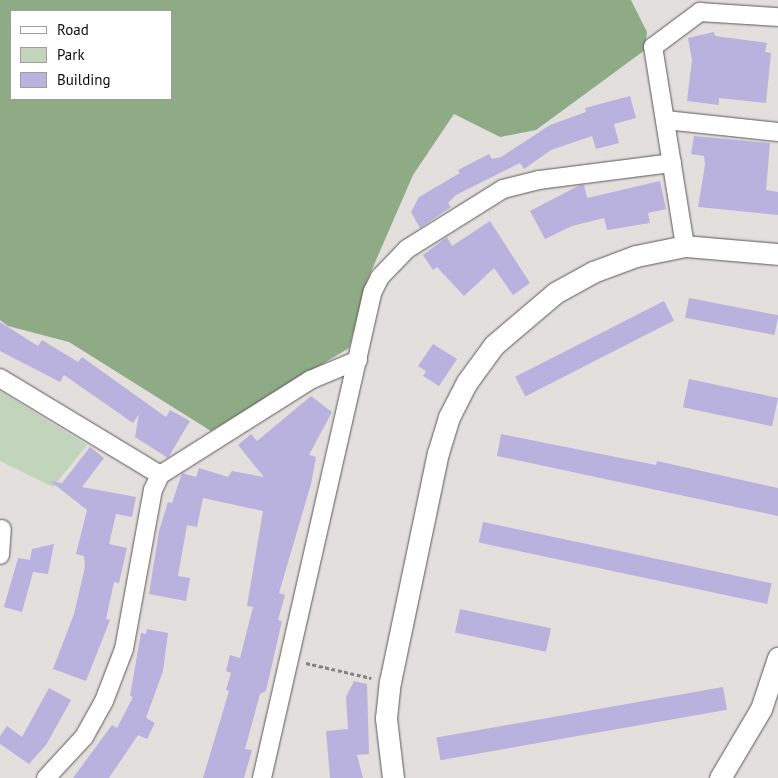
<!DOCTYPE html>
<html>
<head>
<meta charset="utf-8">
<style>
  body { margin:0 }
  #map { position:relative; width:778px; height:778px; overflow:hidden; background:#e2dfdd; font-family:"PT Sans",sans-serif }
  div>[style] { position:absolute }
  .green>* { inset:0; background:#c2d4bc }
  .forest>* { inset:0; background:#8eab86 }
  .building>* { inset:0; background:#b9b2de; transform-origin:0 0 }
  .path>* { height:3px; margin-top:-1.5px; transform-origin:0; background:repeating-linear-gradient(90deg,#858382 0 4px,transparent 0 6.5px) }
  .roads { filter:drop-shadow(0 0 1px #5a5856) drop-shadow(0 0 1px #5a5856) }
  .minor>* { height:18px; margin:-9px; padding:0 9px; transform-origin:9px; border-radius:9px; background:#fff }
  .tertiary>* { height:21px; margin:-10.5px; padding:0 10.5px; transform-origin:10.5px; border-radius:10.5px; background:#fff }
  span { translate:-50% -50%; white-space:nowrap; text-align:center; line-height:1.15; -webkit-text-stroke:5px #fff; paint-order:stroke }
  .legend { position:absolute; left:10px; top:10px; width:162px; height:90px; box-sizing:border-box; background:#fff; border:1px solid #9e9e9d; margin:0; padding:6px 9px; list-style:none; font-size:15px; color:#0d0c0b }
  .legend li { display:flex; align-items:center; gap:10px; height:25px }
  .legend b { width:25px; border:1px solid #9e9e9d }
</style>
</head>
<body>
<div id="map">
  <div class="green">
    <div style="clip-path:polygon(0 391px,87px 445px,53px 487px,0 461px)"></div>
  </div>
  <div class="forest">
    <div style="clip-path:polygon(evenodd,0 0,631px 0,647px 32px,645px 50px,536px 130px,500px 137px,454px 114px,413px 175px,367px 281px,349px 348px,211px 431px,69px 342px,8px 326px,0 320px,0 0,11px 11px,171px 11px,171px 99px,11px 99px,11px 11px)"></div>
  </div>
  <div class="building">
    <div style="clip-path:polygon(714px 32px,715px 36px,767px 43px,765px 52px,771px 53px,766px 103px,719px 98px,719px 105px,687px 101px,692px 60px,688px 38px)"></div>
    <div style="clip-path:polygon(630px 96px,636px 118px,614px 124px,619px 143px,596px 149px,592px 136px,551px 150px,524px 169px,520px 163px,456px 195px,448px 203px,451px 207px,420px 228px,411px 212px,419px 197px,460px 173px,458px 170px,489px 154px,492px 159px,501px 157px,550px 125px,586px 112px,585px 108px)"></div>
    <div style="clip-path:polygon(694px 136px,770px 143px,766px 190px,778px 192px,778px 215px,698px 207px,705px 165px,704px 156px,691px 154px)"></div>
    <div style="clip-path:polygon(660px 181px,666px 209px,648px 213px,650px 223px,607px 230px,604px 218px,572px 226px,545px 239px,530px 211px,580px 185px,584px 185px,587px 198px)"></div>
    <div style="clip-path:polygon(490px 221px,530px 283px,513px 295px,494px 268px,464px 296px,437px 267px,433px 270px,423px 255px,447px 237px,452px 246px)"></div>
    <div style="left:689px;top:298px;width:91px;height:20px;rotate:11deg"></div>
    <div style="left:664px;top:301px;width:22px;height:167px;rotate:63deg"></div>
    <div style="clip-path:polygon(0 322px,38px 346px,42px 340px,78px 362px,82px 357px,166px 417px,170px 410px,190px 421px,168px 458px,135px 437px,139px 414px,133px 423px,64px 375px,60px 382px,0 351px)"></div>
    <div style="clip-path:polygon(433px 344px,457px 359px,439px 386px,423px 376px,426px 371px,418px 366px)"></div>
    <div style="left:689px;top:379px;width:91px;height:29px;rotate:12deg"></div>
    <div style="clip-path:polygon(311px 396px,332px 412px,309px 455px,316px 457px,311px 484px,279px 593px,285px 595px,278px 620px,282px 621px,266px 691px,260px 694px,245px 749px,252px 750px,244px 778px,203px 778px,229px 691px,226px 690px,231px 673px,226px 671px,230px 655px,240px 658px,253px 607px,247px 606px,263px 511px,203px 498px,197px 527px,187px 525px,178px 576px,190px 578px,186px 601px,149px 594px,159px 531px,168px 502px,172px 503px,182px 473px,196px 477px,199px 468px,228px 477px,232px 471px,264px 477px,238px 445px,251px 434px,257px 441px)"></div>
    <div style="clip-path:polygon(501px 434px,656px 465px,657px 461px,778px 488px,778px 516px,497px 456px)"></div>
    <div style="clip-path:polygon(90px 447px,104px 458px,82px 487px,136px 497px,132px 517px,116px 514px,109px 544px,127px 548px,119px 583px,114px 582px,106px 619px,110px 620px,86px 681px,53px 669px,74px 614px,85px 567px,84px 556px,76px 554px,87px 510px,50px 481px,62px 483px)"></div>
    <div style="left:483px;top:522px;width:295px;height:21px;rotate:12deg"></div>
    <div style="clip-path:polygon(54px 544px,48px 574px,33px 572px,22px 612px,4px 607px,18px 558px,30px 560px,32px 549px)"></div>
    <div style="left:460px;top:609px;width:93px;height:24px;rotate:12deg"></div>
    <div style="clip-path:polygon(147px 629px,168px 633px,163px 671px,146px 718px,155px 723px,147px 739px,138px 735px,109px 778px,73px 778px,112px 725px,117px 728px,133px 697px,130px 696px,141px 633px,146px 634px)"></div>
    <div style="clip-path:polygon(354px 681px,367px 684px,369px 754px,357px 755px,363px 778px,330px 778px,326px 731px,348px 729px,346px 697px)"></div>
    <div style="left:723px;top:687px;width:23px;height:291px;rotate:80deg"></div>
    <div style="clip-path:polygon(49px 688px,71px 700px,46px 745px,29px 764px,0 744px,0 736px,7px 726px,22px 737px)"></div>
  </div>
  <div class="path">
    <div style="left:306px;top:663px;width:67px;rotate:13deg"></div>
  </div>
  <div class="roads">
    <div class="minor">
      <div style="left:665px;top:120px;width:114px;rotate:6.1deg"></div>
      <div style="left:685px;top:246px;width:202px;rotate:-99.1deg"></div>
      <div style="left:653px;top:47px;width:59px;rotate:-36.7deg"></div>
      <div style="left:700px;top:12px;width:78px;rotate:3.7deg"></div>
      <div style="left:0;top:378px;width:187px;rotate:31.2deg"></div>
      <div style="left:0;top:555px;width:26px;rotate:-86deg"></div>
      <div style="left:46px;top:778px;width:56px;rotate:-47.2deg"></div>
      <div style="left:84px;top:737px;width:41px;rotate:-60.9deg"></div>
      <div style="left:104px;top:701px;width:56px;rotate:-69deg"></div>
      <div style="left:124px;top:649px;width:162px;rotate:-79.7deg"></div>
      <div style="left:153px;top:490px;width:17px;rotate:-65deg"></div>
      <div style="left:160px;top:475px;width:178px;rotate:-32.3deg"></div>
      <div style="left:310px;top:380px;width:52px;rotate:-22.6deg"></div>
      <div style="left:262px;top:778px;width:499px;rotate:-77.2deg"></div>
      <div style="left:373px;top:291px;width:16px;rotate:-63deg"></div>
      <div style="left:380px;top:277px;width:39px;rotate:-46deg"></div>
      <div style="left:407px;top:249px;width:113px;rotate:-32deg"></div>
      <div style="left:503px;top:189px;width:37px;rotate:-14deg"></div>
      <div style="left:539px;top:180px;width:134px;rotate:-7.3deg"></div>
    </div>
    <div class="tertiary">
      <div style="left:393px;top:778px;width:60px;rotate:-96.7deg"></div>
      <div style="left:386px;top:718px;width:36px;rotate:-84deg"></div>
      <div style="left:390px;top:682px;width:234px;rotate:-78.2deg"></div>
      <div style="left:438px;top:453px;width:38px;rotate:-73deg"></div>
      <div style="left:449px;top:417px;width:39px;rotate:-63deg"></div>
      <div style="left:467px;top:382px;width:46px;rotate:-53.9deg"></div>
      <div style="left:494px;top:345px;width:80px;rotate:-40.4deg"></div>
      <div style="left:555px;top:293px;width:43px;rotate:-28.9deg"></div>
      <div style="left:593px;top:272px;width:46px;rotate:-20.4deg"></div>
      <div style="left:636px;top:256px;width:50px;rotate:-11.5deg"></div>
      <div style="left:685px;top:246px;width:93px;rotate:4.9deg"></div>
      <div style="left:720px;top:778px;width:80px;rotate:-59.3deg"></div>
      <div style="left:761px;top:709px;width:54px;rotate:-71.6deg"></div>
    </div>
  </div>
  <ul class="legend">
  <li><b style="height:6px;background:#fff"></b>Road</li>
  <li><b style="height:14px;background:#c2d4bc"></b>Park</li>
  <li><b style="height:14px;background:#b9b2de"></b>Building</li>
  </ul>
</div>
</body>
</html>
